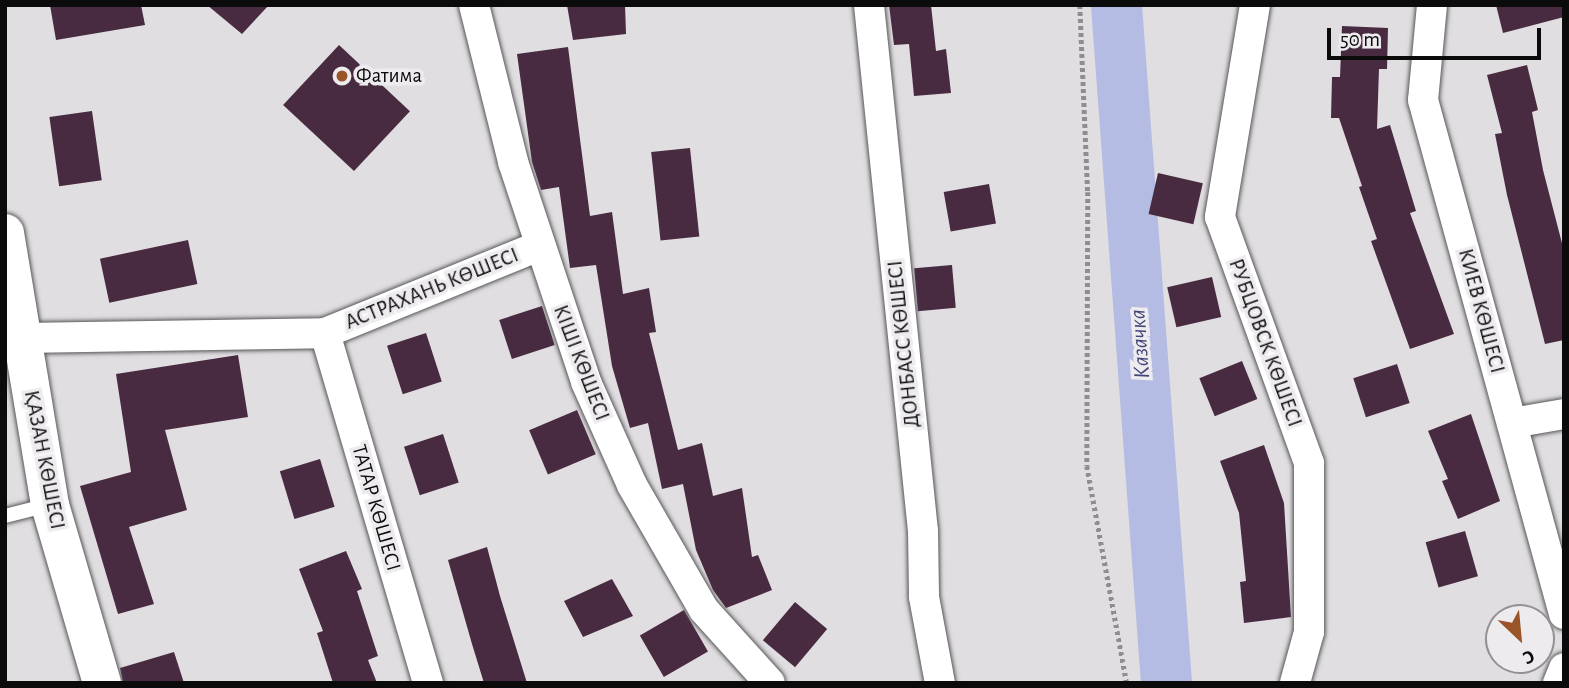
<!DOCTYPE html>
<html>
<head>
<meta charset="utf-8">
<style>
  body { margin:0 }
  #map { position:relative; width:1569px; height:688px; overflow:hidden; background:#e0dee1; font-family:"Alegreya Sans",sans-serif }
  div>[style] { position:absolute }
  .river>* { height:51px; margin:-25.5px; padding:0 25.5px; transform-origin:25.5px; border-radius:25.5px; background:#b5bce3 }
  .building>* { inset:0; background:#482b41; transform-origin:0 0 }
  .path>* { height:4.5px; margin-top:-2.25px; transform-origin:0; background:repeating-linear-gradient(90deg,#8e8d8f 0 3.5px,transparent 0 7px) }
  .roads { filter:drop-shadow(0 0 2px #585659) drop-shadow(0 0 2px #585659) }
  .lane>* { height:14px; margin:-7px; padding:0 7px; transform-origin:7px; border-radius:7px; background:#fff }
  .street>* { height:30px; margin:-15px; padding:0 15px; transform-origin:15px; border-radius:15px; background:#fff }
  .secondary>* { height:38px; margin:-19px; padding:0 19px; transform-origin:19px; border-radius:19px; background:#fff }
  .dots>* { width:19px; height:19px; translate:-50% -50%; box-sizing:border-box; border:4px solid #eeebef; border-radius:50% }
  span { translate:-50% -50%; white-space:nowrap; text-align:center; line-height:1.15; -webkit-text-stroke:7px #eeebef; paint-order:stroke }
  .poi-label { font-size:21px; color:#0c0b0c }
  .left { translate:0 -50%; text-align:left }
  .street-label { font-size:21px; color:#0c0b0c }
  .water-label { font-size:23px; color:#414679; font-style:italic }
  .frame { position:absolute; inset:0; border:7px solid #0c0b0c; pointer-events:none }
  .north { position:absolute; left:1485px; top:604px; width:70px; height:70px; box-sizing:border-box; background:#eeebef; border:2px solid #949194; border-radius:50%; rotate:154deg; font-size:19px; font-weight:700; line-height:28px; text-align:center; color:#0c0b0c }
  .north::after { content:''; display:block; margin:auto; width:24px; height:32px; background:#995528; clip-path:polygon(50% 0,100% 100%,50% 72%,0 100%) }
  .scale { position:absolute; left:1327px; top:28px; width:214px; height:32px; box-sizing:border-box; border:4px solid #0c0b0c; border-top:0; padding-left:9px; font-size:21px; line-height:24px; white-space:nowrap; color:#0c0b0c; -webkit-text-stroke:5px #eeebef; paint-order:stroke }
</style>
</head>
<body>
<div id="map">
  <div class="river">
    <div style="left:1116px;top:5px;width:680px;rotate:85.78deg"></div>
  </div>
  <div class="building">
    <div style="clip-path:polygon(50px 5px,141px 5px,145px 25px,56px 40px)"></div>
    <div style="clip-path:polygon(207px 5px,269px 5px,242px 34px)"></div>
    <div style="clip-path:polygon(567px 5px,625px 5px,626px 34px,573px 40px)"></div>
    <div style="clip-path:polygon(889px 5px,931px 5px,936px 51px,946px 49px,951px 93px,914px 96px,909px 44px,894px 45px)"></div>
    <div style="clip-path:polygon(1496px 5px,1564px 5px,1564px 17px,1503px 33px)"></div>
    <div style="clip-path:polygon(1342px 26px,1388px 28px,1387px 69px,1379px 69px,1377px 129px,1390px 125px,1416px 211px,1410px 213px,1454px 334px,1410px 349px,1371px 241px,1377px 239px,1359px 187px,1362px 186px,1339px 118px,1331px 118px,1332px 77px,1340px 77px)"></div>
    <div style="left:339px;top:45px;width:97px;height:82px;rotate:43deg"></div>
    <div style="clip-path:polygon(568px 47px,590px 216px,612px 212px,623px 294px,649px 288px,656px 332px,649px 333px,678px 450px,702px 443px,713px 496px,742px 488px,752px 557px,758px 555px,772px 590px,726px 608px,713px 590px,696px 550px,683px 484px,662px 489px,648px 423px,630px 428px,612px 366px,596px 265px,570px 268px,559px 187px,541px 190px,532px 162px,517px 54px)"></div>
    <div style="clip-path:polygon(1527px 65px,1538px 110px,1532px 112px,1543px 170px,1564px 251px,1564px 340px,1545px 344px,1507px 195px,1495px 134px,1502px 133px,1487px 75px)"></div>
    <div style="left:92px;top:111px;width:70px;height:43px;rotate:82deg"></div>
    <div style="left:690px;top:148px;width:89px;height:39px;rotate:84deg"></div>
    <div style="left:1158px;top:173px;width:46px;height:42px;rotate:13deg"></div>
    <div style="left:989px;top:184px;width:40px;height:46px;rotate:80deg"></div>
    <div style="left:188px;top:240px;width:45px;height:90px;rotate:78deg"></div>
    <div style="left:952px;top:265px;width:43px;height:38px;rotate:85deg"></div>
    <div style="left:1212px;top:277px;width:41px;height:46px;rotate:77deg"></div>
    <div style="left:542px;top:306px;width:41px;height:45px;rotate:72deg"></div>
    <div style="left:426px;top:333px;width:51px;height:41px;rotate:72deg"></div>
    <div style="clip-path:polygon(238px 355px,248px 417px,165px 430px,187px 510px,129px 527px,154px 604px,118px 614px,80px 486px,131px 472px,116px 374px)"></div>
    <div style="left:1242px;top:361px;width:41px;height:46px;rotate:68deg"></div>
    <div style="left:1397px;top:364px;width:41px;height:46px;rotate:72deg"></div>
    <div style="left:577px;top:410px;width:48px;height:52px;rotate:67deg"></div>
    <div style="clip-path:polygon(1471px 414px,1500px 501px,1458px 519px,1442px 481px,1448px 479px,1428px 431px)"></div>
    <div style="left:443px;top:434px;width:51px;height:41px;rotate:72deg"></div>
    <div style="clip-path:polygon(1264px 445px,1284px 503px,1291px 617px,1244px 623px,1240px 582px,1246px 581px,1239px 513px,1220px 461px)"></div>
    <div style="left:320px;top:459px;width:50px;height:42px;rotate:73deg"></div>
    <div style="left:1465px;top:531px;width:47px;height:41px;rotate:74deg"></div>
    <div style="clip-path:polygon(487px 547px,500px 596px,527px 683px,484px 683px,472px 644px,448px 560px)"></div>
    <div style="clip-path:polygon(346px 551px,362px 589px,357px 591px,378px 656px,368px 660px,377px 683px,333px 683px,317px 633px,323px 631px,299px 569px)"></div>
    <div style="clip-path:polygon(612px 579px,633px 616px,583px 637px,564px 601px)"></div>
    <div style="left:795px;top:602px;width:42px;height:50px;rotate:40deg"></div>
    <div style="left:684px;top:610px;width:48px;height:51px;rotate:60deg"></div>
    <div style="clip-path:polygon(174px 652px,184px 683px,123px 683px,120px 668px)"></div>
  </div>
  <div class="path">
    <div style="left:1080px;top:5px;width:187px;rotate:87.6deg"></div>
    <div style="left:1088px;top:192px;width:274px;rotate:90.2deg"></div>
    <div style="left:1087px;top:466px;width:221px;rotate:79.6deg"></div>
  </div>
  <div class="roads">
    <div class="lane">
      <div style="left:5px;top:516px;width:44px;rotate:-14.3deg"></div>
    </div>
    <div class="street">
      <div style="left:474px;top:5px;width:162px;rotate:76deg"></div>
      <div style="left:513px;top:162px;width:232px;rotate:71.6deg"></div>
      <div style="left:586px;top:382px;width:113px;rotate:65.9deg"></div>
      <div style="left:632px;top:485px;width:144px;rotate:60.1deg"></div>
      <div style="left:704px;top:610px;width:98px;rotate:47.9deg"></div>
      <div style="left:869px;top:5px;width:529px;rotate:84.14deg"></div>
      <div style="left:923px;top:531px;width:66px;rotate:89.1deg"></div>
      <div style="left:924px;top:597px;width:87px;rotate:79.5deg"></div>
      <div style="left:1255px;top:5px;width:215px;rotate:99.4deg"></div>
      <div style="left:1220px;top:217px;width:262px;rotate:70.1deg"></div>
      <div style="left:1309px;top:463px;width:169px;rotate:90deg"></div>
      <div style="left:1309px;top:632px;width:53px;rotate:105.4deg"></div>
      <div style="left:1432px;top:5px;width:95px;rotate:95.4deg"></div>
      <div style="left:1423px;top:100px;width:533px;rotate:74.66deg"></div>
      <div style="left:325px;top:333px;width:365px;rotate:73.6deg"></div>
      <div style="left:21px;top:338px;width:304px;rotate:-0.9deg"></div>
      <div style="left:325px;top:333px;width:231px;rotate:-22.1deg"></div>
      <div style="left:1512px;top:423px;width:53px;rotate:-9.8deg"></div>
      <div style="left:1558px;top:683px;width:16px;rotate:-68deg"></div>
    </div>
    <div class="secondary">
      <div style="left:5px;top:233px;width:276px;rotate:80.6deg"></div>
      <div style="left:50px;top:505px;width:185px;rotate:73.7deg"></div>
    </div>
  </div>
  <div class="dots">
    <div style="left:342px;top:76px;background:#995528"></div>
  </div>
  <div class="poi-label">
    <span class="left" style="left:356px;top:76px">Фатима</span>
  </div>
  <div class="street-label">
    <span style="left:432px;top:289px;rotate:-22deg">АСТРАХАНЬ КӨШЕСІ</span>
    <span style="left:1481px;top:311px;rotate:75deg">КИЕВ КӨШЕСІ</span>
    <span style="left:1265px;top:343px;rotate:70deg">РУБЦОВСК КӨШЕСІ</span>
    <span style="left:904px;top:344px;rotate:-96deg">ДОНБАСС КӨШЕСІ</span>
    <span style="left:581px;top:363px;rotate:69deg">КІШІ КӨШЕСІ</span>
    <span style="left:44px;top:460px;rotate:79deg">ҚАЗАН КӨШЕСІ</span>
    <span style="left:376px;top:508px;rotate:74deg">ТАТАР КӨШЕСІ</span>
  </div>
  <div class="water-label">
    <span style="left:1141px;top:344px;rotate:-94deg">Казачка</span>
  </div>
  <div class="frame"></div>
  <div class="north">С</div>
  <div class="scale">50 m</div>
</div>
</body>
</html>
